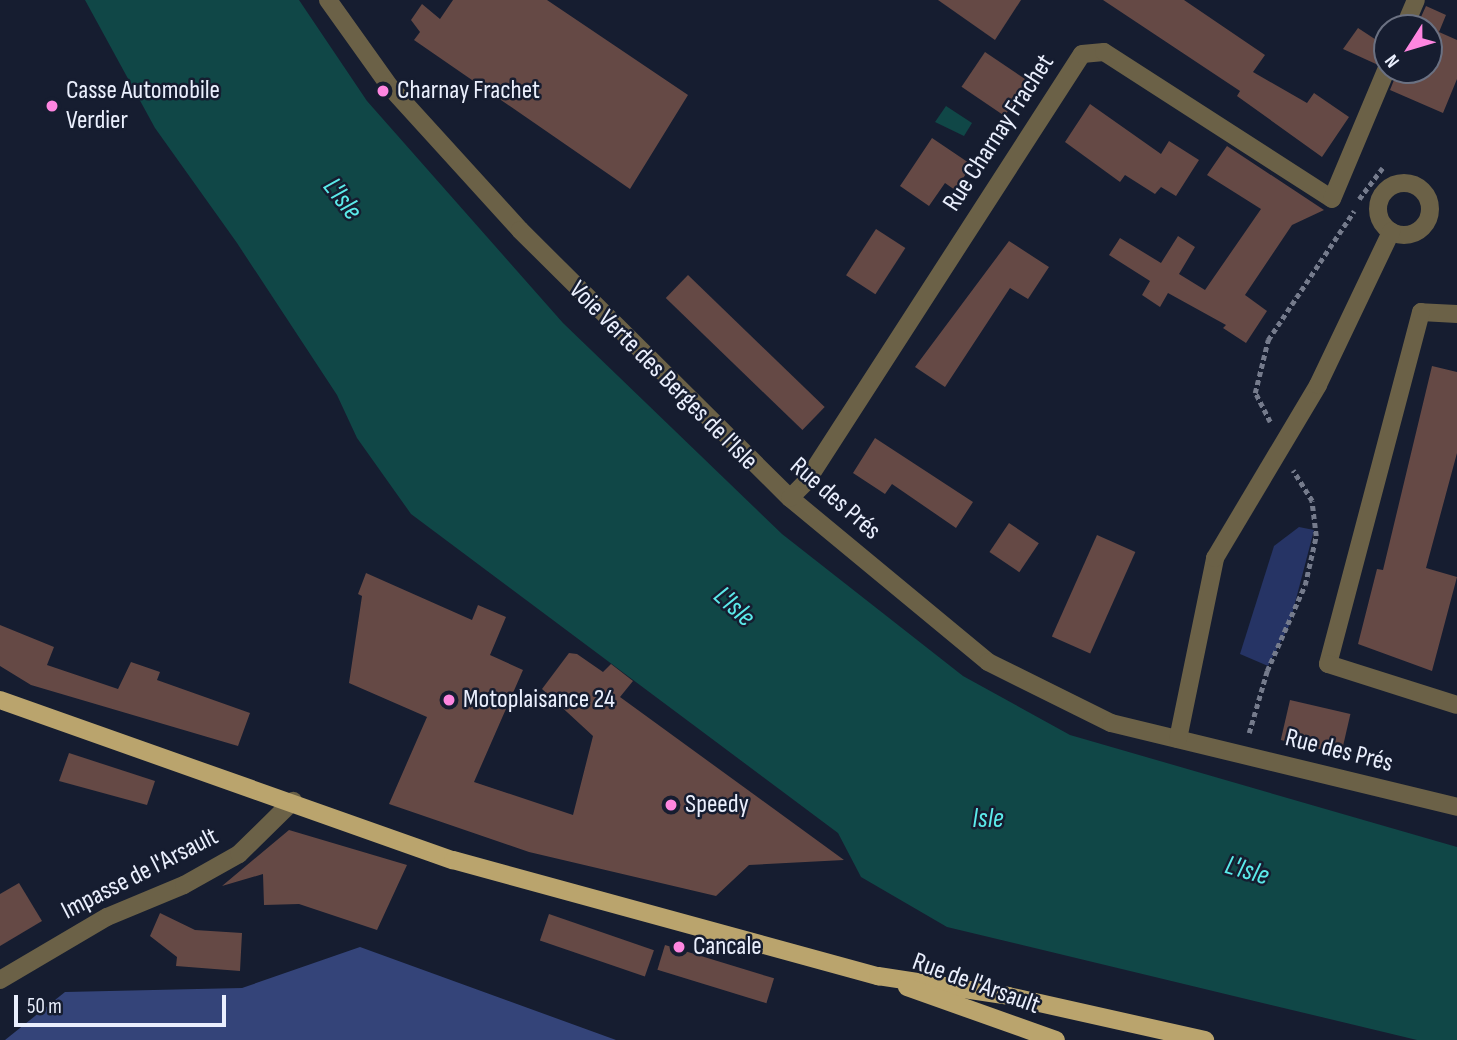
<!DOCTYPE html>
<html>
<head>
<meta charset="utf-8">
<style>
  body { margin:0 }
  #map { position:relative; width:1457px; height:1040px; overflow:hidden; background:#161d30; font-family:"Sofia Sans Condensed",sans-serif }
  div>[style] { position:absolute }
  .green>* { inset:0; background:#263465 }
  .forest>* { inset:0; background:#344479 }
  .water>* { inset:0; background:#104747 }
  .building>* { inset:0; background:#654945; transform-origin:0 0 }
  .path>* { height:4.5px; margin-top:-2.25px; transform-origin:0; background:repeating-linear-gradient(90deg,#757b8c 0 5px,transparent 0 8.5px) }
  .minor>* { height:18px; margin:-9px; padding:0 9px; transform-origin:9px; border-radius:9px; background:#6b6147 }
  .minor>.ring { margin:-9px; padding:0; box-sizing:content-box; background:none; border:18px solid #6b6147; border-radius:50% }
  .major>* { height:18px; margin:-9px; padding:0 9px; transform-origin:9px; border-radius:9px; background:#baa46d }
  .dots>* { width:19px; height:19px; translate:-50% -50%; box-sizing:border-box; border:4px solid #161d30; border-radius:50% }
  span { translate:-50% -50%; white-space:nowrap; text-align:center; line-height:1.15; -webkit-text-stroke:5px #161d30; paint-order:stroke }
  .poi-label { font-size:26px; color:#eaeffd }
  .left { translate:0 -50%; text-align:left }
  .street-label { font-size:26px; color:#eaeffd }
  .water-label { font-size:28px; color:#5beaea; font-style:italic }
  .north { position:absolute; left:1373px; top:14px; width:70px; height:70px; box-sizing:border-box; background:#161d30; border:2px solid #6b7182; border-radius:50%; rotate:233deg; font-size:19px; font-weight:700; line-height:28px; text-align:center; color:#eaeffd }
  .north::after { content:''; display:block; margin:auto; width:24px; height:32px; background:#fe86e0; clip-path:polygon(50% 0,100% 100%,50% 72%,0 100%) }
  .scale { position:absolute; left:14px; top:995px; width:212px; height:32px; box-sizing:border-box; border:4px solid #eaeffd; border-top:0; padding-left:9px; font-size:21px; line-height:24px; white-space:nowrap; color:#eaeffd; -webkit-text-stroke:5px #161d30; paint-order:stroke }
</style>
</head>
<body>
<div id="map">
  <div class="green">
    <div style="clip-path:polygon(1299px 527px,1314px 530px,1289px 626px,1268px 666px,1240px 654px,1274px 546px)"></div>
  </div>
  <div class="forest">
    <div style="clip-path:polygon(360px 947px,616px 1040px,5px 1040px,65px 992px,242px 988px)"></div>
  </div>
  <div class="water">
    <div style="clip-path:polygon(85px 0,299px 0,367px 101px,563px 323px,782px 534px,963px 676px,1070px 735px,1457px 847px,1457px 1040px,1417px 1040px,947px 927px,861px 877px,838px 833px,411px 514px,357px 438px,337px 395px,237px 243px,155px 128px)"></div>
    <div style="clip-path:polygon(946px 106px,972px 123px,964px 136px,935px 122px)"></div>
  </div>
  <div class="building">
    <div style="clip-path:polygon(453px 0,547px 0,688px 95px,630px 189px,414px 40px,420px 32px,411px 20px,422px 4px,440px 19px)"></div>
    <div style="clip-path:polygon(938px 0,1021px 0,995px 40px)"></div>
    <div style="clip-path:polygon(1103px 0,1184px 0,1265px 55px,1253px 72px,1307px 103px,1314px 93px,1349px 117px,1322px 157px,1237px 96px,1240px 91px)"></div>
    <div style="clip-path:polygon(1426px 6px,1446px 15px,1439px 32px,1457px 40px,1457px 79px,1443px 113px,1390px 90px,1398px 70px,1429px 70px,1429px 28px,1416px 28px)"></div>
    <div style="clip-path:polygon(1358px 28px,1387px 47px,1387px 57px,1376px 64px,1343px 49px)"></div>
    <div style="left:985px;top:52px;width:52px;height:42px;rotate:34deg"></div>
    <div style="clip-path:polygon(1090px 104px,1161px 154px,1169px 141px,1199px 160px,1176px 196px,1161px 187px,1155px 194px,1125px 175px,1120px 182px,1065px 142px)"></div>
    <div style="clip-path:polygon(932px 138px,972px 165px,955px 190px,945px 183px,929px 206px,900px 186px)"></div>
    <div style="clip-path:polygon(1227px 146px,1324px 210px,1292px 225px,1245px 295px,1267px 311px,1246px 343px,1223px 328px,1226px 325px,1168px 293px,1160px 307px,1142px 295px,1150px 281px,1109px 255px,1120px 238px,1161px 263px,1178px 236px,1195px 247px,1179px 274px,1205px 290px,1261px 209px,1207px 175px)"></div>
    <div style="left:876px;top:229px;width:35px;height:55px;rotate:33deg"></div>
    <div style="clip-path:polygon(1009px 241px,1049px 267px,1028px 299px,1010px 288px,945px 387px,915px 367px)"></div>
    <div style="left:688px;top:275px;width:190px;height:32px;rotate:44deg"></div>
    <div style="clip-path:polygon(1432px 366px,1457px 372px,1457px 453px,1426px 568px,1457px 577px,1432px 671px,1358px 644px,1377px 569px,1383px 570px)"></div>
    <div style="clip-path:polygon(875px 438px,973px 502px,956px 528px,892px 484px,885px 494px,853px 473px)"></div>
    <div style="left:1009px;top:523px;width:36px;height:35px;rotate:34deg"></div>
    <div style="left:1097px;top:535px;width:42px;height:111px;rotate:24deg"></div>
    <div style="clip-path:polygon(366px 573px,472px 620px,478px 605px,506px 617px,490px 655px,523px 670px,474px 782px,573px 815px,593px 736px,542px 689px,569px 653px,577px 654px,603px 672px,611px 664px,633px 681px,620px 697px,844px 860px,749px 865px,716px 896px,529px 852px,389px 804px,427px 717px,349px 683px,362px 596px,358px 594px)"></div>
    <div style="clip-path:polygon(0 625px,54px 647px,47px 665px,118px 689px,131px 662px,160px 672px,157px 680px,250px 713px,238px 746px,31px 685px,0 666px)"></div>
    <div style="left:1290px;top:700px;width:62px;height:41px;rotate:13deg"></div>
    <div style="clip-path:polygon(69px 753px,155px 781px,147px 805px,59px 781px)"></div>
    <div style="clip-path:polygon(289px 830px,407px 865px,377px 930px,299px 904px,264px 905px,263px 874px,222px 886px)"></div>
    <div style="clip-path:polygon(19px 883px,42px 921px,0 946px,0 894px)"></div>
    <div style="clip-path:polygon(160px 913px,195px 930px,242px 933px,240px 971px,176px 966px,177px 957px,150px 936px)"></div>
    <div style="left:549px;top:914px;width:111px;height:28px;rotate:19deg"></div>
    <div style="left:665px;top:945px;width:114px;height:26px;rotate:17deg"></div>
  </div>
  <div class="path">
    <div style="left:1359px;top:199px;width:39px;rotate:-53deg"></div>
    <div style="left:1270px;top:422px;width:33px;rotate:-117deg"></div>
    <div style="left:1255px;top:393px;width:55px;rotate:-76.2deg"></div>
    <div style="left:1268px;top:340px;width:155px;rotate:-56.3deg"></div>
    <div style="left:1249px;top:733px;width:65px;rotate:-73.8deg"></div>
    <div style="left:1267px;top:671px;width:94px;rotate:-66.2deg"></div>
    <div style="left:1305px;top:585px;width:50px;rotate:-77.3deg"></div>
    <div style="left:1316px;top:536px;width:35px;rotate:-97deg"></div>
    <div style="left:1312px;top:501px;width:36px;rotate:-122deg"></div>
  </div>
  <div class="minor">
    <div style="left:328px;top:0;width:107px;rotate:54.5deg"></div>
    <div style="left:390px;top:87px;width:193px;rotate:47.7deg"></div>
    <div style="left:520px;top:230px;width:380px;rotate:44.8deg"></div>
    <div style="left:790px;top:498px;width:257px;rotate:39.6deg"></div>
    <div style="left:988px;top:662px;width:137px;rotate:26.4deg"></div>
    <div style="left:1111px;top:723px;width:356px;rotate:13.6deg"></div>
    <div style="left:1404px;top:28px;width:30px;rotate:-67deg"></div>
    <div class="ring" style="left:1378px;top:183px;width:34px;height:34px"></div>
    <div style="left:1457px;top:314px;width:36px;rotate:-177deg"></div>
    <div style="left:1421px;top:312px;width:364px;rotate:104.8deg"></div>
    <div style="left:1328px;top:664px;width:135px;rotate:17.6deg"></div>
    <div style="left:790px;top:498px;width:23px;rotate:-45deg"></div>
    <div style="left:806px;top:482px;width:509px;rotate:-57.18deg"></div>
    <div style="left:1082px;top:54px;width:22px;rotate:-5deg"></div>
    <div style="left:1104px;top:52px;width:271px;rotate:32.8deg"></div>
    <div style="left:1332px;top:199px;width:142px;rotate:-67.2deg"></div>
    <div style="left:1178px;top:739px;width:185px;rotate:-78.4deg"></div>
    <div style="left:1215px;top:558px;width:201px;rotate:-59.2deg"></div>
    <div style="left:1318px;top:385px;width:170px;rotate:-64.5deg"></div>
    <div style="left:0;top:980px;width:124px;rotate:-30.5deg"></div>
    <div style="left:107px;top:917px;width:83px;rotate:-22.6deg"></div>
    <div style="left:184px;top:885px;width:63px;rotate:-29.4deg"></div>
    <div style="left:239px;top:854px;width:76px;rotate:-44.5deg"></div>
  </div>
  <div class="major">
    <div style="left:0;top:700px;width:480px;rotate:19.5deg"></div>
    <div style="left:453px;top:860px;width:441px;rotate:15.3deg"></div>
    <div style="left:878px;top:976px;width:132px;rotate:8.7deg"></div>
    <div style="left:1008px;top:996px;width:202px;rotate:12.6deg"></div>
    <div style="left:907px;top:987px;width:158px;rotate:19.6deg"></div>
  </div>
  <div class="dots">
    <div style="left:383px;top:91px;background:#fe86e0"></div>
    <div style="left:52px;top:106px;background:#fe86e0"></div>
    <div style="left:449px;top:700px;background:#fe86e0"></div>
    <div style="left:671px;top:805px;background:#fe86e0"></div>
    <div style="left:679px;top:947px;background:#fe86e0"></div>
  </div>
  <div class="poi-label">
    <span class="left" style="left:66px;top:106px">Casse Automobile<br>Verdier</span>
    <span class="left" style="left:397px;top:91px">Charnay Frachet</span>
    <span class="left" style="left:463px;top:700px">Motoplaisance 24</span>
    <span class="left" style="left:685px;top:805px">Speedy</span>
    <span class="left" style="left:693px;top:947px">Cancale</span>
  </div>
  <div class="street-label">
    <span style="left:999px;top:133px;rotate:-57deg">Rue Charnay Frachet</span>
    <span style="left:663px;top:376px;rotate:45deg">Voie Verte des Berges de l'Isle</span>
    <span style="left:835px;top:499px;rotate:41deg">Rue des Prés</span>
    <span style="left:1339px;top:751px;rotate:14deg">Rue des Prés</span>
    <span style="left:140px;top:874px;rotate:-27deg">Impasse de l'Arsault</span>
    <span style="left:976px;top:984px;rotate:20deg">Rue de l'Arsault</span>
  </div>
  <div class="water-label">
    <span style="left:342px;top:199px;rotate:52deg">L'Isle</span>
    <span style="left:734px;top:607px;rotate:42deg">L'Isle</span>
    <span style="left:988px;top:819px">Isle</span>
    <span style="left:1247px;top:871px;rotate:16deg">L'Isle</span>
  </div>
  <div class="north">N</div>
  <div class="scale">50 m</div>
</div>
</body>
</html>
